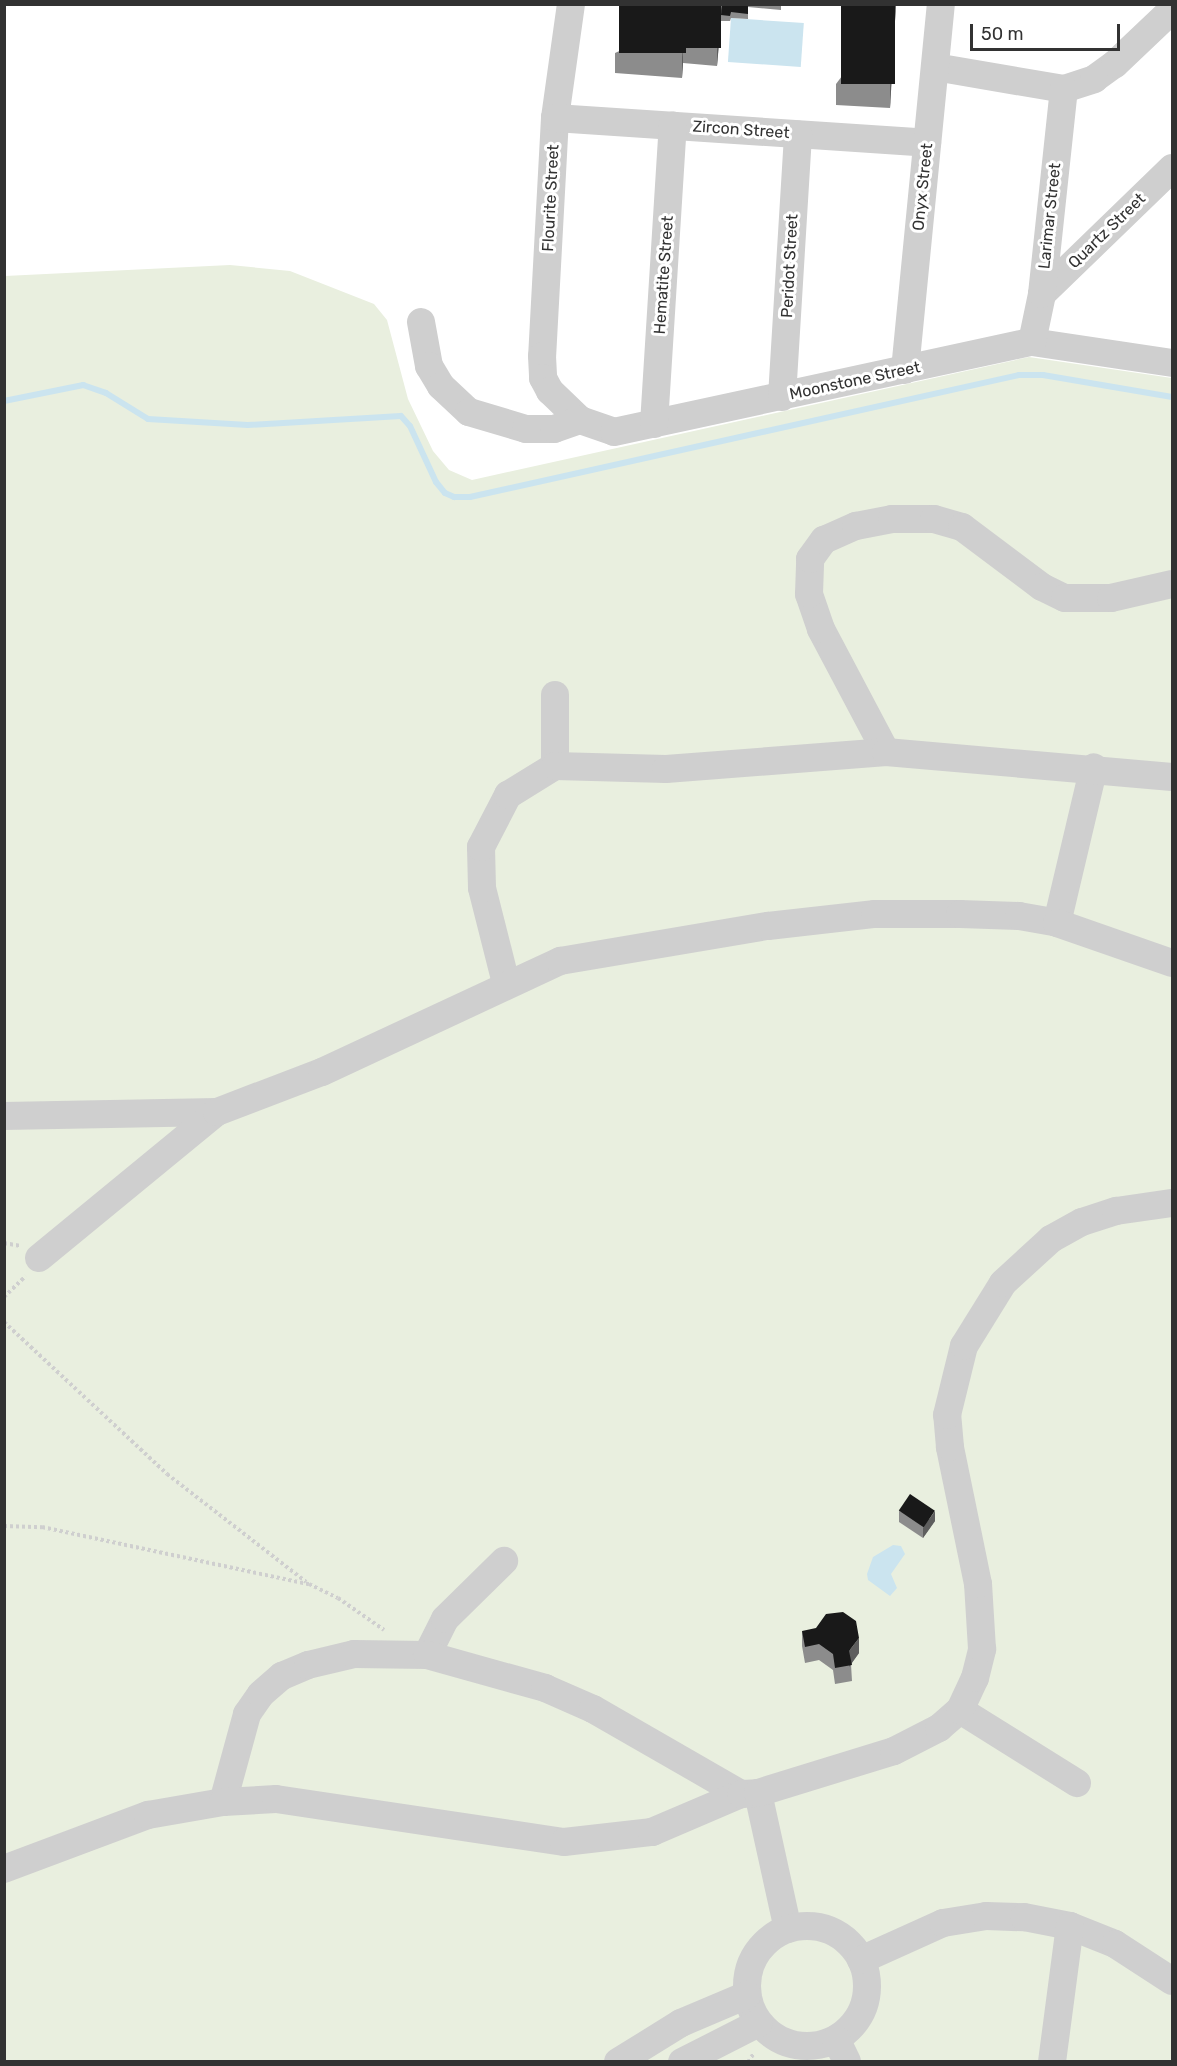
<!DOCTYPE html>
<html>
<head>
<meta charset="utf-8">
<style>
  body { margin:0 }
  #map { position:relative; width:1177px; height:2066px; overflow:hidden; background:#fff; font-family:Rubik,sans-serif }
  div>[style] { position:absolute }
  .green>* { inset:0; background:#e9efdf }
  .water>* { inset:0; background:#cbe4ef; transform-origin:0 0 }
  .stream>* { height:6px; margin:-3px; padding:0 3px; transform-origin:3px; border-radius:3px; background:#cbe4ef }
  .path>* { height:4px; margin-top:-2px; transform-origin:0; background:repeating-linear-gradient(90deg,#cfcfcf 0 3px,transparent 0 6px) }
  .minor>* { height:28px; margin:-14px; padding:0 14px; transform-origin:14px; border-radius:14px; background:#cfcfcf }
  .minor>.ring { margin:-14px; padding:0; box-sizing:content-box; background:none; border:28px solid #cfcfcf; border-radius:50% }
  .wall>* { inset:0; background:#8c8c8c }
  .shaded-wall>* { inset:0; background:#5e5e5e }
  .building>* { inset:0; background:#191919; transform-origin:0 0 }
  span { translate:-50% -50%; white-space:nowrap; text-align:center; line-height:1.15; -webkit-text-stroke:6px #fff; paint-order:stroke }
  .street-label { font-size:16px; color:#323232 }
  .frame { position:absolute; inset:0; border:6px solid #323232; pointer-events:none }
  .scale { position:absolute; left:970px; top:24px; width:150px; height:27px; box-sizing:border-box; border:3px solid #323232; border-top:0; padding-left:8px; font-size:18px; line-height:21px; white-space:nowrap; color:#323232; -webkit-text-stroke:4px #fff; paint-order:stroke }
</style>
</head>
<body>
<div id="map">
  <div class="green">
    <div style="clip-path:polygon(230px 265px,290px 271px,374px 304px,387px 320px,408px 399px,433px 451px,449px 470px,472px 480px,1029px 357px,1172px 378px,1172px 2061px,5px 2062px,5px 276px)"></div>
  </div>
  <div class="water">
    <div style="left:731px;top:18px;width:73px;height:44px;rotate:4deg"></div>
    <div style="clip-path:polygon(893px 1545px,901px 1546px,905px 1554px,891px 1574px,897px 1588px,890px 1596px,868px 1580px,867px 1574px,873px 1557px)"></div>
  </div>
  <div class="stream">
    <div style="left:4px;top:401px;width:81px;rotate:-11.4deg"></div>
    <div style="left:83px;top:385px;width:24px;rotate:19deg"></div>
    <div style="left:106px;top:393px;width:49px;rotate:31.8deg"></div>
    <div style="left:148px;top:419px;width:100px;rotate:3.4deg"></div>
    <div style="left:248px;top:425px;width:153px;rotate:-3.4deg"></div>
    <div style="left:401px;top:416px;width:13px;rotate:48deg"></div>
    <div style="left:410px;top:426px;width:62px;rotate:65.1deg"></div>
    <div style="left:436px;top:482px;width:14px;rotate:51deg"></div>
    <div style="left:445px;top:493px;width:10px;rotate:24deg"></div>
    <div style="left:454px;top:497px;width:16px"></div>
    <div style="left:470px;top:497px;width:562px;rotate:-12.53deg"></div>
    <div style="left:1019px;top:375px;width:24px"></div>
    <div style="left:1043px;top:375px;width:131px;rotate:9.7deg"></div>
  </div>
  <div class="path">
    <div style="left:4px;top:1243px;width:17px;rotate:10deg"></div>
    <div style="left:4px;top:1297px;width:30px;rotate:-44deg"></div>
    <div style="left:4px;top:1322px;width:223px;rotate:43deg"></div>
    <div style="left:167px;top:1474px;width:176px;rotate:37.8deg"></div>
    <div style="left:4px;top:1526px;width:38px;rotate:2deg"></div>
    <div style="left:42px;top:1527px;width:273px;rotate:12.1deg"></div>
    <div style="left:309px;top:1584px;width:32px;rotate:26deg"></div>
    <div style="left:338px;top:1598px;width:56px;rotate:34.8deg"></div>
    <div style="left:748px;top:2062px;width:11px;rotate:-56deg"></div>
  </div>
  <div class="minor">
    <div style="left:571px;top:4px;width:115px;rotate:98deg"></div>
    <div style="left:555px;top:118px;width:238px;rotate:93.1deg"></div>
    <div style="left:542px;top:356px;width:22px;rotate:87deg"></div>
    <div style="left:543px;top:378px;width:15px;rotate:62deg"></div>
    <div style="left:550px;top:391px;width:42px;rotate:44deg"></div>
    <div style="left:580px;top:420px;width:36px;rotate:19deg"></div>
    <div style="left:614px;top:432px;width:428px;rotate:-12.2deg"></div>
    <div style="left:1032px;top:342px;width:142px;rotate:8.5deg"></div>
    <div style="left:935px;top:67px;width:131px;rotate:9.7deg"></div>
    <div style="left:1064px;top:89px;width:32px;rotate:-18deg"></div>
    <div style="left:1094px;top:79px;width:26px;rotate:-36deg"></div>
    <div style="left:1115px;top:64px;width:79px;rotate:-43.5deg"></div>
    <div style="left:555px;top:118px;width:373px;rotate:3.8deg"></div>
    <div style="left:1042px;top:294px;width:181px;rotate:-44.1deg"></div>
    <div style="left:421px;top:322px;width:45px;rotate:79.7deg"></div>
    <div style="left:429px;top:366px;width:23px;rotate:59deg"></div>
    <div style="left:441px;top:386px;width:38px;rotate:43deg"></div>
    <div style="left:469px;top:412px;width:59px;rotate:16.6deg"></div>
    <div style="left:526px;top:429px;width:28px"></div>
    <div style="left:554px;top:429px;width:28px;rotate:-19deg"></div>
    <div style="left:1032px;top:342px;width:49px;rotate:-78.2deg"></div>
    <div style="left:1042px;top:294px;width:206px;rotate:-83.9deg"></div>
    <div style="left:905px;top:370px;width:368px;rotate:-84.4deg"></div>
    <div style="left:782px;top:397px;width:263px;rotate:-86.5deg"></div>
    <div style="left:654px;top:424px;width:299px;rotate:-86.4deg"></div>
    <div style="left:555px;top:695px;width:71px;rotate:90deg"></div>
    <div style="left:886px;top:752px;width:139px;rotate:-117.9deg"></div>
    <div style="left:821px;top:629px;width:37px;rotate:-109deg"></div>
    <div style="left:809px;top:594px;width:35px;rotate:-88deg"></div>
    <div style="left:810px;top:559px;width:24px;rotate:-54deg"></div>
    <div style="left:824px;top:540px;width:35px;rotate:-24deg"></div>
    <div style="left:856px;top:526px;width:37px;rotate:-11deg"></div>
    <div style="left:892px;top:519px;width:42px"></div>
    <div style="left:934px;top:519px;width:29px;rotate:16deg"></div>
    <div style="left:962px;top:527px;width:100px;rotate:36.9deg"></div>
    <div style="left:1042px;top:587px;width:25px;rotate:26deg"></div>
    <div style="left:1065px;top:598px;width:46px"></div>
    <div style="left:1111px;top:598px;width:63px;rotate:-12.9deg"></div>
    <div style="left:1057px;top:923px;width:160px;rotate:-76.7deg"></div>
    <div style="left:506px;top:983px;width:98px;rotate:-104.2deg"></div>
    <div style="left:482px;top:888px;width:41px;rotate:-91.4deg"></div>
    <div style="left:481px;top:847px;width:59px;rotate:-62.6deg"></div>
    <div style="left:508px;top:795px;width:55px;rotate:-31.7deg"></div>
    <div style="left:555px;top:766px;width:111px;rotate:1.5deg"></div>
    <div style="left:666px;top:769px;width:221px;rotate:-4.4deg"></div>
    <div style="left:886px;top:752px;width:287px;rotate:5deg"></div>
    <div style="left:4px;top:1116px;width:213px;rotate:-1.1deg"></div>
    <div style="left:39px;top:1258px;width:230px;rotate:-39.4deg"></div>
    <div style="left:217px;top:1112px;width:112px;rotate:-20.9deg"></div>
    <div style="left:322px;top:1072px;width:263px;rotate:-25deg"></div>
    <div style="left:560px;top:961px;width:211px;rotate:-9.6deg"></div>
    <div style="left:768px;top:926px;width:108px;rotate:-6.4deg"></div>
    <div style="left:875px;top:914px;width:85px"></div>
    <div style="left:960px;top:914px;width:59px;rotate:1.9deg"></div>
    <div style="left:1019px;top:916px;width:39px;rotate:10deg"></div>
    <div style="left:1057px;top:923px;width:122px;rotate:19.2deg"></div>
    <div style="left:427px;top:1655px;width:40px;rotate:-63.4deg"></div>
    <div style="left:445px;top:1619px;width:83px;rotate:-44.5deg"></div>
    <div style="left:960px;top:1710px;width:138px;rotate:32deg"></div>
    <div style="left:758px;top:1793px;width:139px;rotate:77.6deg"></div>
    <div style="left:223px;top:1802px;width:91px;rotate:-74.7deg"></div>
    <div style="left:247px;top:1714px;width:24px;rotate:-55deg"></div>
    <div style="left:261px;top:1694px;width:28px;rotate:-41deg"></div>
    <div style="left:282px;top:1676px;width:28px;rotate:-23deg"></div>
    <div style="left:308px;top:1665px;width:47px;rotate:-13.4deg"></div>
    <div style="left:354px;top:1654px;width:73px;rotate:0.8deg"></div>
    <div style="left:427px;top:1655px;width:123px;rotate:15.6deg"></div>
    <div style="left:545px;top:1688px;width:52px;rotate:23.6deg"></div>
    <div style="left:593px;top:1709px;width:171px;rotate:29.9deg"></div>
    <div style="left:4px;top:1869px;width:154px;rotate:-20.6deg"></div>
    <div style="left:148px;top:1815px;width:76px;rotate:-9.8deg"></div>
    <div style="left:223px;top:1802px;width:53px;rotate:-3.2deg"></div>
    <div style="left:276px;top:1799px;width:291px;rotate:8.5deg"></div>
    <div style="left:564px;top:1842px;width:89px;rotate:-6.5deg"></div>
    <div style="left:652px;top:1832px;width:97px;rotate:-23.1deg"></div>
    <div style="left:741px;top:1794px;width:17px;rotate:-3deg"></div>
    <div style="left:758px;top:1793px;width:142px;rotate:-17.2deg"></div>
    <div style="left:894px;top:1751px;width:51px;rotate:-27.1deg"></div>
    <div style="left:939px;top:1728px;width:28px;rotate:-41deg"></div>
    <div style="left:960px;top:1710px;width:35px;rotate:-65deg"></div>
    <div style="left:975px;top:1678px;width:30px;rotate:-76deg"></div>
    <div style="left:982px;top:1649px;width:65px;rotate:-93.5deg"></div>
    <div style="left:978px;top:1584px;width:140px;rotate:-101.6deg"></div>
    <div style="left:950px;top:1447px;width:32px;rotate:-95deg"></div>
    <div style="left:947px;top:1415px;width:71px;rotate:-76.2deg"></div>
    <div style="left:964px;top:1346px;width:74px;rotate:-58.2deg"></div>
    <div style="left:1003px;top:1283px;width:65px;rotate:-42.5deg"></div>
    <div style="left:1051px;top:1239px;width:35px;rotate:-29deg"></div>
    <div style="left:1082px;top:1222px;width:36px;rotate:-18deg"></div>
    <div style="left:1116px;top:1211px;width:57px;rotate:-8.1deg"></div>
    <div class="ring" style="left:747px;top:1926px;width:92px;height:92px"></div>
    <div style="left:861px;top:1960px;width:90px;rotate:-24.3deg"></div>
    <div style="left:943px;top:1923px;width:44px;rotate:-9.2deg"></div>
    <div style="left:986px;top:1916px;width:38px;rotate:2deg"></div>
    <div style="left:1024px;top:1917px;width:47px;rotate:11.1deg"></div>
    <div style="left:1070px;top:1926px;width:48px;rotate:21.8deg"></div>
    <div style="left:1115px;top:1944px;width:68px;rotate:33deg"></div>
    <div style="left:836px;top:2039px;width:25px;rotate:64deg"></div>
    <div style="left:618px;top:2062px;width:74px;rotate:-31.8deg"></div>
    <div style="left:681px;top:2023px;width:72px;rotate:-23deg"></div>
    <div style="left:682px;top:2062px;width:86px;rotate:-26.9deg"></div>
    <div style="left:1052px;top:2062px;width:137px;rotate:-82.5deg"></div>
  </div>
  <div class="wall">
    <div style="clip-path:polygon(722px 4px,781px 4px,781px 10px,748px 7px,748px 19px,731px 18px,730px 21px,721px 21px)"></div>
    <div style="clip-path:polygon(722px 4px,717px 66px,683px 63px,682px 78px,615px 73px,615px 53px)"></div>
    <div style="clip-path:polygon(896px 4px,890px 108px,836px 105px,836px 84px)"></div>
    <div style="clip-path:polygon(899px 1511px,935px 1521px,923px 1538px,899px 1522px)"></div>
    <div style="clip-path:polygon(802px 1631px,859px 1653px,851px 1664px,852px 1681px,835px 1684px,833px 1670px,819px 1660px,805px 1663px,802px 1646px)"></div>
  </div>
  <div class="shaded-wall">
    <div style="clip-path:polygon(721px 4px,722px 10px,717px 66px,717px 50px)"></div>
    <div style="clip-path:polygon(895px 4px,896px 4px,890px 108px,890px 87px)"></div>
    <div style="clip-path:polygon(683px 48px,683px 63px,682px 78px,682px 57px)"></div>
    <div style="clip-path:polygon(935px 1511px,935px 1521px,923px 1538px,923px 1528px)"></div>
    <div style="clip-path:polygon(859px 1638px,859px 1653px,849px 1667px,849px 1651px)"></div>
  </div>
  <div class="building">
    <div style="left:619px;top:4px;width:67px;height:49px"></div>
    <div style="left:686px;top:4px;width:35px;height:44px"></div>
    <div style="clip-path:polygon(722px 4px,748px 4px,748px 14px,731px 12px,730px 16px,721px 15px)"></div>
    <div style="left:841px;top:4px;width:54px;height:80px"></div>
    <div style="left:910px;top:1494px;width:30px;height:20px;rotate:34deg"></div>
    <div style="clip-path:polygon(843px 1612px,856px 1621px,859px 1638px,849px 1651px,852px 1665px,835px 1668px,833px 1654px,819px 1644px,805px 1647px,802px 1631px,816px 1628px,826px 1614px)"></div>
  </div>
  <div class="street-label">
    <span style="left:741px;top:130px;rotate:4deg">Zircon Street</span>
    <span style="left:923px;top:187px;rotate:-84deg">Onyx Street</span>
    <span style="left:551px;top:198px;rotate:-87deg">Flourite Street</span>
    <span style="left:1050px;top:216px;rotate:-84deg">Larimar Street</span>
    <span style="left:1107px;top:231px;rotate:-44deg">Quartz Street</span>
    <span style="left:790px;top:266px;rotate:-87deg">Peridot Street</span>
    <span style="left:664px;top:275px;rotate:-86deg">Hematite Street</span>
    <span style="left:855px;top:381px;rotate:-12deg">Moonstone Street</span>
  </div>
  <div class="frame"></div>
  <div class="scale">50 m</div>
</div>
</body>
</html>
